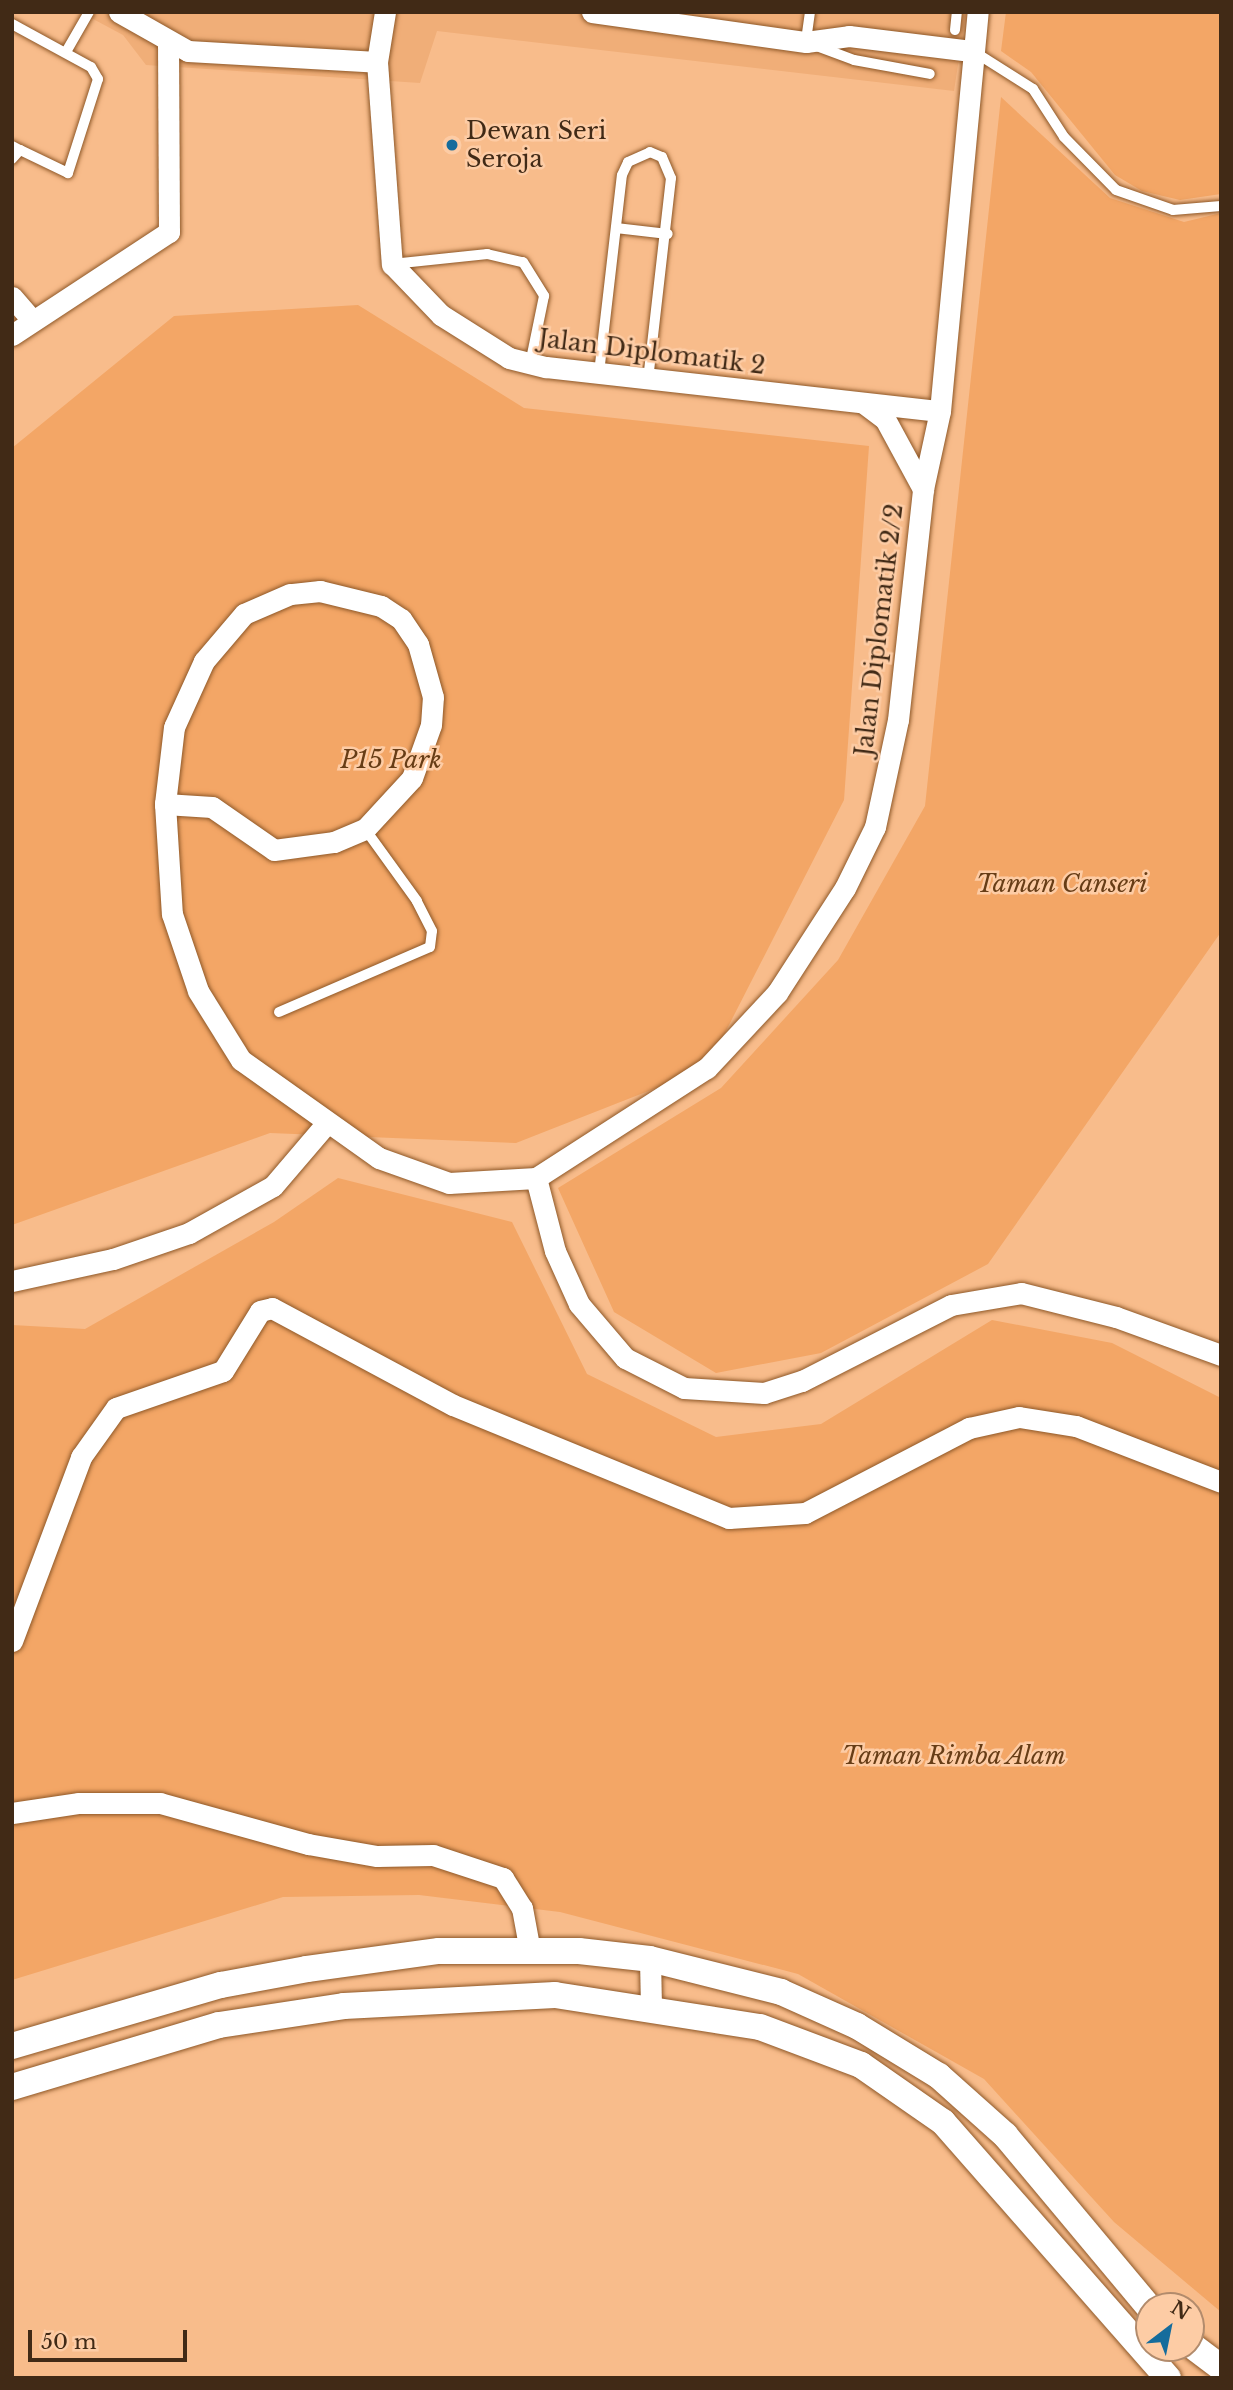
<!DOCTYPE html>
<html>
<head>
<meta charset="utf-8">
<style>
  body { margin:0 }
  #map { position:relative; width:1233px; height:2390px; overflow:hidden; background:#f8bc8b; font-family:"Libre Baskerville",serif }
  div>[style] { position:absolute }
  .built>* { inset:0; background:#f0ae78 }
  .green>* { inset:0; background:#f3a666 }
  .roads { filter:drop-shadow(0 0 2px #8e5828) drop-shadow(0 0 2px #8e5828) }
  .service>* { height:10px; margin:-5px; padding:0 5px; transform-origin:5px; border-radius:5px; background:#fff }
  .minor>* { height:21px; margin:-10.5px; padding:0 10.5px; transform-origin:10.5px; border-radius:10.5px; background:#fff }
  .tertiary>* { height:26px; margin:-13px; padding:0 13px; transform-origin:13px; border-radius:13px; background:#fff }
  .dots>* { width:19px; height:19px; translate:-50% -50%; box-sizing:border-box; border:4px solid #fdcca5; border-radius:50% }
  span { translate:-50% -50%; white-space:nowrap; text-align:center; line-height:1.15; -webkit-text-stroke:5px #fdcca5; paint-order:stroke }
  .poi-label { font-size:24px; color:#412a16 }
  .left { translate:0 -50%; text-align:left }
  .street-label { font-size:24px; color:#412a16 }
  .park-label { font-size:24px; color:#673d16; font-style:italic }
  .frame { position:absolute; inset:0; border:14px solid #412a16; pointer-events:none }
  .north { position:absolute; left:1135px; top:2292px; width:70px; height:70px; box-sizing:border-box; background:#fdcca5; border:2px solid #b28b6c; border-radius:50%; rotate:32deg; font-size:19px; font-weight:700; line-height:28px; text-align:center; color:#412a16 }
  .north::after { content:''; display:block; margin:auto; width:24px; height:32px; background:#156c9c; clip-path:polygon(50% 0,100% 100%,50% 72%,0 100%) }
  .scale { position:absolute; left:28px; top:2330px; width:159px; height:32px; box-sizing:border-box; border:4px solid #412a16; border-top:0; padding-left:9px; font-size:21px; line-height:24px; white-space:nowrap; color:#412a16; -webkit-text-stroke:5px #fdcca5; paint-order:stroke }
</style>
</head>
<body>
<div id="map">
  <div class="built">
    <div style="clip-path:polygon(80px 12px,966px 12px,954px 91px,437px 31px,420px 83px,146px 65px,123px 35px)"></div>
  </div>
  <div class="green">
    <div style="clip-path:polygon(1006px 12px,1221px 12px,1221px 194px,1180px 200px,1142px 191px,1115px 175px,1031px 72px,1001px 51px)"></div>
    <div style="clip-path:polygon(1001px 97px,1110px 198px,1184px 222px,1221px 213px,1221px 932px,988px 1264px,821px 1353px,716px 1373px,614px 1312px,558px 1188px,721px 1088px,838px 960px,925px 806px)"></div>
    <div style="clip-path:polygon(358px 305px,524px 408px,869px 446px,844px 800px,707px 1068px,516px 1143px,270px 1133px,12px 1225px,12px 448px,174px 316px)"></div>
    <div style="clip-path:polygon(338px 1178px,512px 1222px,587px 1374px,716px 1437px,821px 1424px,992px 1320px,1112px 1343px,1221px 1398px,1221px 2312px,1114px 2222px,984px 2079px,798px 1974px,560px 1912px,419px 1895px,283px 1897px,12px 1980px,12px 1325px,85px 1329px,274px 1222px)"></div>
  </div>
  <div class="roads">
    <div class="service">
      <div style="left:810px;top:12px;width:30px;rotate:98deg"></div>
      <div style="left:806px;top:42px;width:51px;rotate:20.6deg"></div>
      <div style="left:854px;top:60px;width:77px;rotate:10.4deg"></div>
      <div style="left:12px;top:24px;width:90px;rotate:28.6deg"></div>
      <div style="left:91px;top:67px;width:14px;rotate:60deg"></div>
      <div style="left:98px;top:79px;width:99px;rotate:107.7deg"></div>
      <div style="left:68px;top:173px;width:53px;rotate:-154.4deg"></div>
      <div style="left:955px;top:30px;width:18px;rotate:-84deg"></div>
      <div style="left:973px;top:51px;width:71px;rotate:32.3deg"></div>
      <div style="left:1033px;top:89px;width:57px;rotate:57.1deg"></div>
      <div style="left:1064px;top:137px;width:74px;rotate:45.5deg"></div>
      <div style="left:1116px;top:190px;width:60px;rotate:19.3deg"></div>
      <div style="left:1173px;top:210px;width:48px;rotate:-4.8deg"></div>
      <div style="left:66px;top:52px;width:46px;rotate:-60.1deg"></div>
      <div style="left:12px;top:146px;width:9px;rotate:27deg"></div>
      <div style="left:20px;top:150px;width:12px;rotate:132deg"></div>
      <div style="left:616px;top:228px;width:52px;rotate:6.6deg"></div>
      <div style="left:392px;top:264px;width:96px;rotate:-6deg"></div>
      <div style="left:487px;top:254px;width:37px;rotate:13deg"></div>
      <div style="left:523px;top:262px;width:40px;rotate:58deg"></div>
      <div style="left:544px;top:296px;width:69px;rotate:101.6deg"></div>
      <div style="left:599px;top:373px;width:199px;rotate:-83.4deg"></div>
      <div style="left:622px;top:175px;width:14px;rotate:-65deg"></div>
      <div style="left:628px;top:162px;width:24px;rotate:-24deg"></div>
      <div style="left:650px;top:152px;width:13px;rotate:23deg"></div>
      <div style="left:662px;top:157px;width:23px;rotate:67deg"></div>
      <div style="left:671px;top:178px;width:204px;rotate:96.5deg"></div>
      <div style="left:279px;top:1012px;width:164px;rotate:-23.3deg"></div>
      <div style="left:430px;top:947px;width:16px;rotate:-83deg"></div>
      <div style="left:432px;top:931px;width:34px;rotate:-117deg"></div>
      <div style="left:417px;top:901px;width:89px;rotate:-125.8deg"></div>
    </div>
    <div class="minor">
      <div style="left:119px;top:12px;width:79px;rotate:29.5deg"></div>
      <div style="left:188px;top:51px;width:189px;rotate:3.3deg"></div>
      <div style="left:385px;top:12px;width:51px;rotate:99.1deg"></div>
      <div style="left:377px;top:62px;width:203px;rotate:85.8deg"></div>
      <div style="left:392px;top:264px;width:71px;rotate:46.1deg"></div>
      <div style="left:441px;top:315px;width:80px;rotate:32.3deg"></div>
      <div style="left:509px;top:358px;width:38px;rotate:14deg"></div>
      <div style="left:546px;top:367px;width:396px;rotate:6.4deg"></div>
      <div style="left:592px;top:12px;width:216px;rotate:8deg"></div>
      <div style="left:806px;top:42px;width:43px;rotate:-7.9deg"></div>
      <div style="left:849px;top:36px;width:123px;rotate:7deg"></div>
      <div style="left:12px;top:297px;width:29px;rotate:49deg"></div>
      <div style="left:12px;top:335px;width:188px;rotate:-33.3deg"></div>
      <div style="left:169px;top:232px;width:189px;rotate:-90.3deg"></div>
      <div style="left:865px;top:404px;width:25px;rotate:37deg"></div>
      <div style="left:885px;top:419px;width:80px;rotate:61.5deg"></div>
      <div style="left:165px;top:804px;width:47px;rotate:3.7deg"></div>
      <div style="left:212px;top:807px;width:75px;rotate:34.7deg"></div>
      <div style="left:274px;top:850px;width:61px;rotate:-7.6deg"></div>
      <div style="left:334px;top:842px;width:34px;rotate:-23deg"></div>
      <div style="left:365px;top:829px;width:69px;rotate:-47.3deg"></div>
      <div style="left:412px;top:778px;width:56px;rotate:-70.3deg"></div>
      <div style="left:431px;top:725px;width:28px;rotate:-86deg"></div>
      <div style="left:433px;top:697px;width:55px;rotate:-105.8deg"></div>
      <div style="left:418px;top:644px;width:30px;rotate:-124deg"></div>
      <div style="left:401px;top:619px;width:24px;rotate:-147deg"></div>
      <div style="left:381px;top:606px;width:63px;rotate:-166.2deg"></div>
      <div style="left:320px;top:591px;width:30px;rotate:174deg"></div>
      <div style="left:290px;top:594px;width:50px;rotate:156.5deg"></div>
      <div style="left:244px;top:614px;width:62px;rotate:130.4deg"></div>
      <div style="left:204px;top:661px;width:72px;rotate:114.4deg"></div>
      <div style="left:174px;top:727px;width:78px;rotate:96.7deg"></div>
      <div style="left:165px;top:804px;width:110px;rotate:86.4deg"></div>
      <div style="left:172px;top:914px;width:81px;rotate:71.3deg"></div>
      <div style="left:198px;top:991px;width:81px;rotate:58.1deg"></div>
      <div style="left:241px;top:1060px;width:169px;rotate:35.4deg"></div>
      <div style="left:379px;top:1158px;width:74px;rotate:19.7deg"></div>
      <div style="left:449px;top:1183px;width:87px;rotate:-3.3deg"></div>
      <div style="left:536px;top:1178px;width:203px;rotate:-32.8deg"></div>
      <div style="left:707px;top:1068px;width:103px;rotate:-47deg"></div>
      <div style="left:777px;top:993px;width:125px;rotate:-57.1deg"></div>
      <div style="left:845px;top:888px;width:68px;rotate:-63.8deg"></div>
      <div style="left:875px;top:827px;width:109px;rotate:-77.9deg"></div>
      <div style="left:898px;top:720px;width:232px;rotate:-83.8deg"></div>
      <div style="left:923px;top:489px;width:80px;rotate:-77.7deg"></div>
      <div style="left:940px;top:411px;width:401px;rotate:-84.6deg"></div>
      <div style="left:536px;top:1178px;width:75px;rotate:75.4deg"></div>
      <div style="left:555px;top:1251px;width:58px;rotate:65.6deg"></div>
      <div style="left:579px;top:1304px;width:71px;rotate:49.6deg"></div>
      <div style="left:625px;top:1358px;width:66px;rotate:27deg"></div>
      <div style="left:684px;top:1388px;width:80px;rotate:3.6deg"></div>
      <div style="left:764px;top:1393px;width:40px;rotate:-18deg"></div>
      <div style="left:802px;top:1381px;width:167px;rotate:-27deg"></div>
      <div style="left:951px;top:1305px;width:71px;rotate:-9.7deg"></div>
      <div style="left:1021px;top:1293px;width:98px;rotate:14.2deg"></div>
      <div style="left:1116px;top:1317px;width:112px;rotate:19.9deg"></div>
      <div style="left:12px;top:1281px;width:103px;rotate:-12.3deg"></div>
      <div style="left:113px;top:1259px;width:80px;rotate:-18.9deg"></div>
      <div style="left:189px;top:1233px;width:96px;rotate:-29.2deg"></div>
      <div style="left:273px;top:1186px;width:82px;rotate:-49.5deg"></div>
      <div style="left:12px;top:1641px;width:197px;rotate:-69.4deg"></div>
      <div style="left:81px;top:1457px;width:60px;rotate:-54.5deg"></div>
      <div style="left:116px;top:1408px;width:113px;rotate:-19.1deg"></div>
      <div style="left:223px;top:1371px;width:70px;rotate:-58.3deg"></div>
      <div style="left:260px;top:1311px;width:12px;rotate:-14deg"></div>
      <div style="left:272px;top:1308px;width:205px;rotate:28.2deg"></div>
      <div style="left:453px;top:1405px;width:298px;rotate:22.3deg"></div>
      <div style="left:729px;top:1518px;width:76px;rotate:-3.8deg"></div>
      <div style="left:805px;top:1513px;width:185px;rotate:-27.4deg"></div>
      <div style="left:969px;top:1428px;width:51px;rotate:-12.4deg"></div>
      <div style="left:1019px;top:1417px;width:58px;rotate:9deg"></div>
      <div style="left:1076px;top:1426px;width:155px;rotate:21.1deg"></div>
      <div style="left:12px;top:1813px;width:68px;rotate:-8.5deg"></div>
      <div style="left:79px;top:1803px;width:81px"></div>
      <div style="left:160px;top:1803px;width:154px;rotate:15.5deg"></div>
      <div style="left:308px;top:1844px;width:70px;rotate:9.9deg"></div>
      <div style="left:377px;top:1856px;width:56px;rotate:-1deg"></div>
      <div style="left:433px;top:1855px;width:74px;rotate:18.2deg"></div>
      <div style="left:503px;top:1878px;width:36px;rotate:58deg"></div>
      <div style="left:522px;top:1908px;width:44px;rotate:79.5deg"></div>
      <div style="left:650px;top:1959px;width:47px;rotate:88.8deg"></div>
    </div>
    <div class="tertiary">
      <div style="left:12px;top:2046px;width:218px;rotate:-16.3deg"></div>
      <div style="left:221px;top:1985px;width:87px;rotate:-10.5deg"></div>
      <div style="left:307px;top:1969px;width:133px;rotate:-7.8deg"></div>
      <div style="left:439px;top:1951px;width:140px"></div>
      <div style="left:579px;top:1951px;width:71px;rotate:6.4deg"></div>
      <div style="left:650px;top:1959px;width:135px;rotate:14.1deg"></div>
      <div style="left:781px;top:1992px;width:83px;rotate:24.1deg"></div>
      <div style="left:857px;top:2026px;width:96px;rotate:31.4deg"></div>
      <div style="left:939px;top:2076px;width:89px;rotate:41.8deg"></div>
      <div style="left:1005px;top:2135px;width:224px;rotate:50.1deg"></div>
      <div style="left:12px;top:2087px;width:216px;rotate:-16.7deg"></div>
      <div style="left:219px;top:2025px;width:126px;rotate:-8.6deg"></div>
      <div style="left:344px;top:2006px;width:211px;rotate:-3deg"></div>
      <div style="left:555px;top:1995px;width:207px;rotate:8.9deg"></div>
      <div style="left:760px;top:2027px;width:108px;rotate:20.6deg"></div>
      <div style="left:861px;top:2065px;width:100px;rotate:34.8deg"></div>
      <div style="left:943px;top:2122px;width:341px;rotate:48.7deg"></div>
      <div style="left:1191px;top:2345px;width:38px;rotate:37deg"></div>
    </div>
  </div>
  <div class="dots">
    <div style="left:452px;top:145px;background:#156c9c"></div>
  </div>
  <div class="poi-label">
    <span class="left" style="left:466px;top:145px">Dewan Seri<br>Seroja</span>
  </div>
  <div class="street-label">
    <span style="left:652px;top:352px;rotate:7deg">Jalan Diplomatik 2</span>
    <span style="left:879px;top:630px;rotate:-83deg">Jalan Diplomatik 2/2</span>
  </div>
  <div class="park-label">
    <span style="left:391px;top:760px">P15 Park</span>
    <span style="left:1062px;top:884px">Taman Canseri</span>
    <span style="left:954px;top:1756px">Taman Rimba Alam</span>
  </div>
  <div class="frame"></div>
  <div class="north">N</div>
  <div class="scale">50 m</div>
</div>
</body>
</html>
